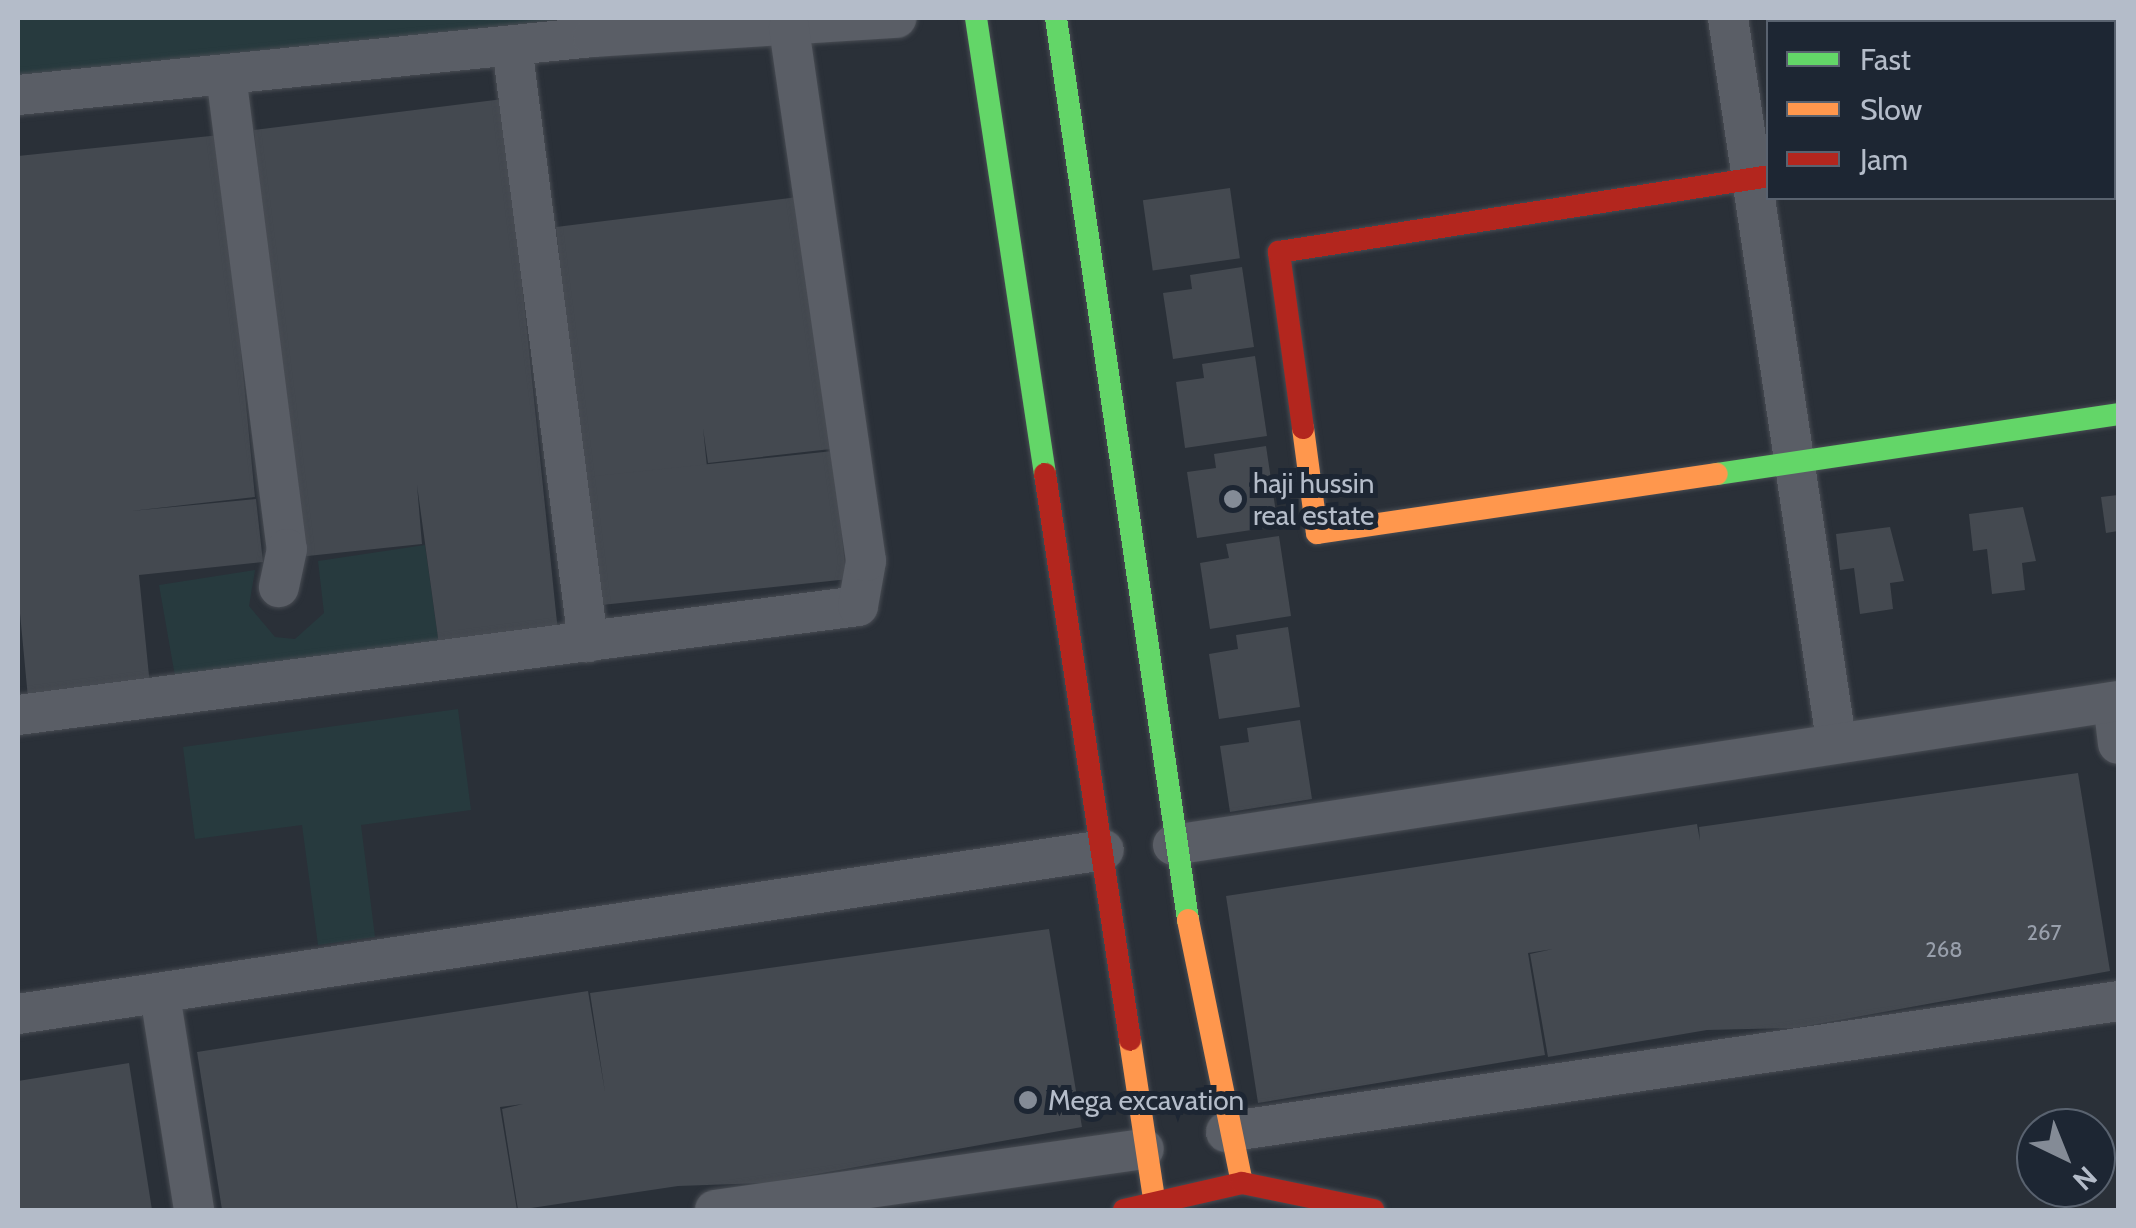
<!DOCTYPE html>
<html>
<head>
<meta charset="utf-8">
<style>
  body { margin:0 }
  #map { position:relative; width:2136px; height:1228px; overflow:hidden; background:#2a3038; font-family:Cabin,sans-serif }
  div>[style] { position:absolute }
  .green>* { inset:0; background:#273a3e }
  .building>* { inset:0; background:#444950; transform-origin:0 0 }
  .roads { filter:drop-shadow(0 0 2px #484c53) drop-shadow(0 0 2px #484c53) }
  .street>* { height:40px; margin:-20px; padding:0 20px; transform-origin:20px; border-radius:20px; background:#5a5e66 }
  .fast>* { height:22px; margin:-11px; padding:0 11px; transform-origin:11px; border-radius:11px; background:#63d668 }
  .slow>* { height:22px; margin:-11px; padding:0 11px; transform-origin:11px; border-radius:11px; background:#ff974d }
  .jam>* { height:22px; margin:-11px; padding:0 11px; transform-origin:11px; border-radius:11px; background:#b3261e }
  .dots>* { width:28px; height:28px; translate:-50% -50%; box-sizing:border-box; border:5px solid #1d2633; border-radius:50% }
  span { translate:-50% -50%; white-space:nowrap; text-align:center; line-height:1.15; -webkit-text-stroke:10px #1d2633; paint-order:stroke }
  .number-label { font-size:22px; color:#989fab }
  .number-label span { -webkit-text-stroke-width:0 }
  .poi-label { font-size:28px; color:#b4bcc9 }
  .left { translate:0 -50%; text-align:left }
  .frame { position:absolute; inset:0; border:20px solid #b4bcc9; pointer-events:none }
  .legend { position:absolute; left:1766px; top:20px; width:350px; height:180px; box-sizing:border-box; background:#1d2633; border:2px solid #59626f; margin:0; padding:12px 18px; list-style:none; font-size:30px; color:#b4bcc9 }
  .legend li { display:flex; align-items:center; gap:20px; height:50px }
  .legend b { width:50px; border:2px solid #59626f }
  .north { position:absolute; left:2016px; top:1108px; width:100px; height:100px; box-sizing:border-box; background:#1d2633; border:2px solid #59626f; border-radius:50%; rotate:137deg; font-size:28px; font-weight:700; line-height:40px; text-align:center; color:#b4bcc9 }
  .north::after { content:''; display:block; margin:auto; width:35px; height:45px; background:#848b96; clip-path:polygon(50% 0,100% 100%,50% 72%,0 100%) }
</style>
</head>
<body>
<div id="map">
  <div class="green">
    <div style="clip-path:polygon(18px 18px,576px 18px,18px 79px)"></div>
    <div style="clip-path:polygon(425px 545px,439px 645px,176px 682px,159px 585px,255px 570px,249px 606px,275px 637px,295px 639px,324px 613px,318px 561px)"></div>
    <div style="clip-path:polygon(458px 709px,471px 810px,361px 825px,375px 937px,318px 945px,302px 825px,195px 839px,183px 747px)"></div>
  </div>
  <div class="building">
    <div style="left:1787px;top:18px;width:75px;height:4px"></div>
    <div style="clip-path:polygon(503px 99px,558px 632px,439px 645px,417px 485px,422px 544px,298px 557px,254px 130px)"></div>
    <div style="clip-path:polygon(220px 135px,255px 497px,131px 511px,256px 499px,263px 562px,139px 575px,151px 696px,29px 709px,18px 592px,18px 156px)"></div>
    <div style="left:1230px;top:188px;width:71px;height:88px;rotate:82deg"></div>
    <div style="clip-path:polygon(806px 196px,831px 449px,708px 463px,703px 428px,707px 467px,583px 480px,556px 227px)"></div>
    <div style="clip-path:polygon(1242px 267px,1254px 347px,1173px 359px,1163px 293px,1192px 289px,1190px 275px)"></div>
    <div style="clip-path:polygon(1255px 356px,1267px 436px,1185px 448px,1176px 382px,1204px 378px,1202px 364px)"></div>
    <div style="clip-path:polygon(1266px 446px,1278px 526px,1197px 538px,1187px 472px,1216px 468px,1214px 454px)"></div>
    <div style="left:833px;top:451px;width:129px;height:251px;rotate:84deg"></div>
    <div style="clip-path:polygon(2118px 495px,2118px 531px,2106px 533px,2101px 497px)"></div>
    <div style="clip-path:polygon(2023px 507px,2036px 561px,2022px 563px,2025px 590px,1992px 594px,1987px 549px,1973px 551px,1969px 514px)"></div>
    <div style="clip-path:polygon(1890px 527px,1904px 581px,1890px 583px,1893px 609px,1860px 614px,1854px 568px,1840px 570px,1836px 534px)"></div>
    <div style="clip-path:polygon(1279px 536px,1291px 616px,1210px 629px,1200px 563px,1229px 558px,1226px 544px)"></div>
    <div style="clip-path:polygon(1288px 627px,1300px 707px,1219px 719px,1209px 654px,1238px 649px,1236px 635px)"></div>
    <div style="clip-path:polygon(1300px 720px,1312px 799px,1230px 812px,1220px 746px,1249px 742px,1247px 728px)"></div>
    <div style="clip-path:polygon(2078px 773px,2110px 971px,1795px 1028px,1707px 1030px,1548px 1057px,1530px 954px,1553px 949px,1528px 953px,1545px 1055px,1258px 1103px,1226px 896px,1697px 824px,1700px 841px,1699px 827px)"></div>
    <div style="clip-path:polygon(1049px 929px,1082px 1127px,766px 1183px,678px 1186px,518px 1210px,502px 1109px,523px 1104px,500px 1107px,517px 1210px,222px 1210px,197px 1052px,588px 991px,605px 1092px,590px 993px)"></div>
    <div style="clip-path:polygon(129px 1063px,152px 1210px,18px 1210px,18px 1081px)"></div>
  </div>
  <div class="roads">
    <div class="street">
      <div style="left:1728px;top:18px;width:730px;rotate:81.49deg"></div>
      <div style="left:512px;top:46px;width:601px;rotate:82.73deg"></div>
      <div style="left:226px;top:75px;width:478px;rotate:82.7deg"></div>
      <div style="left:287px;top:549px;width:39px;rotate:102deg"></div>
      <div style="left:18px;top:95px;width:578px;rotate:-5.76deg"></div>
      <div style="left:593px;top:37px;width:304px;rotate:-3.6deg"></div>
      <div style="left:2114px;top:121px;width:4px"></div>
      <div style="left:2113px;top:702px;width:42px;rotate:83.2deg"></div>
      <div style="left:18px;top:715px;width:847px;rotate:-7.39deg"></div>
      <div style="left:858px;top:606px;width:46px;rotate:-79.9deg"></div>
      <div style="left:866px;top:561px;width:539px;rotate:-98.22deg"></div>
      <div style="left:1173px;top:845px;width:956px;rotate:-8.66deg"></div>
      <div style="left:160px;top:995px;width:218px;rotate:81deg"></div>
      <div style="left:18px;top:1014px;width:1098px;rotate:-8.59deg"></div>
      <div style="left:1226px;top:1132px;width:902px;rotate:-8.35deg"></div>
      <div style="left:715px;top:1210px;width:433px;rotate:-8.1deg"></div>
    </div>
    <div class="fast">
      <div style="left:976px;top:18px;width:461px;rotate:81.4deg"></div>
      <div style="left:1056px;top:18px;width:912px;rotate:81.67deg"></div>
      <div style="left:1717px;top:474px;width:405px;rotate:-8.5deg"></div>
    </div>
    <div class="slow">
      <div style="left:1303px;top:428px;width:106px;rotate:82.4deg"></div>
      <div style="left:1317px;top:533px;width:404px;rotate:-8.4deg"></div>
      <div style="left:1188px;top:920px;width:268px;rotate:78.4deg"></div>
      <div style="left:1130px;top:1040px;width:160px;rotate:81.4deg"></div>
    </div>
    <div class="jam">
      <div style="left:1303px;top:428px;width:178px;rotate:-97.8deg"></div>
      <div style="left:1279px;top:252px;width:495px;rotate:-8.8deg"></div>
      <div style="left:1045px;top:474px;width:572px;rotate:81.46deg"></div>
      <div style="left:1124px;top:1210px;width:121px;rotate:-12.9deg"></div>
      <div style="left:1242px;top:1183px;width:134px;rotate:11.6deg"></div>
    </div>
  </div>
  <div class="dots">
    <div style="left:1233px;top:499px;background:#848b96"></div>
    <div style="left:1028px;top:1100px;background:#848b96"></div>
  </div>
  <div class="number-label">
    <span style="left:2044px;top:933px">267</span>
    <span style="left:1944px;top:950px">268</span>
  </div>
  <div class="poi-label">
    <span class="left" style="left:1253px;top:499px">haji hussin<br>real estate</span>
    <span class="left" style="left:1048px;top:1100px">Mega excavation</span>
  </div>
  <div class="frame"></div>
  <ul class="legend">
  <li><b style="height:12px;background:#63d668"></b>Fast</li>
  <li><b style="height:12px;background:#ff974d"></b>Slow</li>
  <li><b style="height:12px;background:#b3261e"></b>Jam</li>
  </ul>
  <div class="north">N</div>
</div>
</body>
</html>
